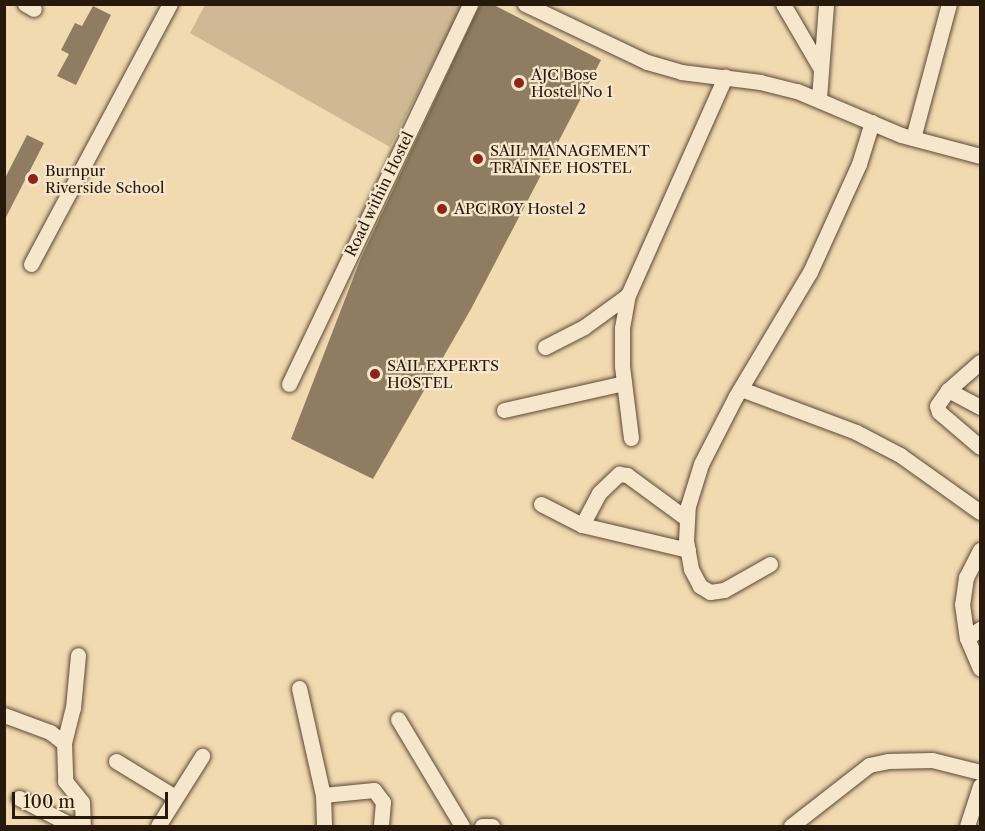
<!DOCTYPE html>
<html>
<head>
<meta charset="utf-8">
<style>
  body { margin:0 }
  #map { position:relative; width:985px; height:831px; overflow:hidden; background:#f1d9b0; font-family:"Libre Caslon Text",serif }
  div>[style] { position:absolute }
  .green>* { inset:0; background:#cfb894 }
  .building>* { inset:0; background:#907d61 }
  .roads { filter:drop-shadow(0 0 2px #5a4935) drop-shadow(0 0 2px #5a4935) }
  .minor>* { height:15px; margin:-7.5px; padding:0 7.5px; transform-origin:7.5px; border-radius:7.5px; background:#f6e6cc }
  .dots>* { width:16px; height:16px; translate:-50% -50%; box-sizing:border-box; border:3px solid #f6e6cc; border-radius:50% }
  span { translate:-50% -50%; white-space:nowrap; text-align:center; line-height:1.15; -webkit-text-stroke:4.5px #f6e6cc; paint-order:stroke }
  .poi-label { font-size:15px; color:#27190c }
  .left { translate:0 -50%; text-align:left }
  .street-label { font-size:15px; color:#27190c }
  .frame { position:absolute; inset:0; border:6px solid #27190c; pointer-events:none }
  .scale { position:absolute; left:12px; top:792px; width:156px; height:27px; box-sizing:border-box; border:3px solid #27190c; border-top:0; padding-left:8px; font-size:18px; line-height:21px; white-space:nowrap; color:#27190c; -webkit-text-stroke:4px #f6e6cc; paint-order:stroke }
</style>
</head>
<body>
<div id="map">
  <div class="green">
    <div style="clip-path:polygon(205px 5px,463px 5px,390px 147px,190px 33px)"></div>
  </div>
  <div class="building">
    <div style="clip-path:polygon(480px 4px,492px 4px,601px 60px,471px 309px,373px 479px,291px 439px,361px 258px)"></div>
    <div style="clip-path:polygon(93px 6px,111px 15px,76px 85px,57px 76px,69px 54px,61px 50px,75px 23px,82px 26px)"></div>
    <div style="clip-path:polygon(27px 135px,44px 143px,4px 221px,4px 180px)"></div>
  </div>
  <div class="roads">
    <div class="minor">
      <div style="left:25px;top:4px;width:10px;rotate:29deg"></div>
      <div style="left:525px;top:4px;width:135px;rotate:25.4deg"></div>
      <div style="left:647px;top:62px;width:35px;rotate:16deg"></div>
      <div style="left:681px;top:72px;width:80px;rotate:7.2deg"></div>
      <div style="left:760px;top:82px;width:38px;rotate:14deg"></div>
      <div style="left:797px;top:91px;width:113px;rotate:22.9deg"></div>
      <div style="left:901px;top:135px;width:82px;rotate:14.9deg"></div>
      <div style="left:783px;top:4px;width:75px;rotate:59.7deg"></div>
      <div style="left:819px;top:98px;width:94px;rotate:-85.7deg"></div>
      <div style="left:913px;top:138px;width:139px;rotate:-75deg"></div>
      <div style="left:31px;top:264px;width:295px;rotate:-61.9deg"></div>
      <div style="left:545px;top:347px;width:44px;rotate:-27.1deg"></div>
      <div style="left:584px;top:327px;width:54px;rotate:-36deg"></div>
      <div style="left:980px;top:362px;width:43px;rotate:138.8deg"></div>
      <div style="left:948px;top:390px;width:19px;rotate:125deg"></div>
      <div style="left:937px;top:406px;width:6px;rotate:72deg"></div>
      <div style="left:939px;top:412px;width:54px;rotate:40.5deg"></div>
      <div style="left:289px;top:384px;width:421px;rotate:-64.5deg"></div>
      <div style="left:741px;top:389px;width:123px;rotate:20.5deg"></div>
      <div style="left:856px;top:432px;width:50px;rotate:27.6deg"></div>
      <div style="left:900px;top:455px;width:98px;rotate:35.5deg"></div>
      <div style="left:948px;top:390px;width:36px;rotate:28deg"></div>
      <div style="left:504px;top:410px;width:123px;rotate:-12.7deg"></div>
      <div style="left:631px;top:438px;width:73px;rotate:-97.1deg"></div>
      <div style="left:622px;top:366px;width:38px;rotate:-90deg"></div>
      <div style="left:622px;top:328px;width:34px;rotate:-80deg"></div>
      <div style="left:628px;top:295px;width:239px;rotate:-66deg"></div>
      <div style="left:541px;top:504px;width:46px;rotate:27.1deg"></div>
      <div style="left:582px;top:525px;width:109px;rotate:13.3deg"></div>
      <div style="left:582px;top:525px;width:36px;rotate:-62deg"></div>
      <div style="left:599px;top:493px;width:28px;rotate:-44deg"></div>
      <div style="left:619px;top:474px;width:8px;rotate:7deg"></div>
      <div style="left:627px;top:475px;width:74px;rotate:36.3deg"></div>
      <div style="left:980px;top:550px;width:30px;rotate:117deg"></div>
      <div style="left:966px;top:577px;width:27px;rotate:98deg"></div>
      <div style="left:962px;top:604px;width:34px;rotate:82deg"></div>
      <div style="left:967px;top:638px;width:33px;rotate:67deg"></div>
      <div style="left:770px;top:564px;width:53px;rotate:150.5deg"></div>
      <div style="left:724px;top:590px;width:14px;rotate:172deg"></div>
      <div style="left:710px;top:592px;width:12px;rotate:-149deg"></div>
      <div style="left:700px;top:586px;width:19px;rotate:-118deg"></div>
      <div style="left:691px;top:569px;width:28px;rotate:-100deg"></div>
      <div style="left:686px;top:541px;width:35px;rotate:-87deg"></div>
      <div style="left:688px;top:506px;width:44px;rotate:-72.8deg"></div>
      <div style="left:701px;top:464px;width:76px;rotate:-62.8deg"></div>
      <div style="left:736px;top:396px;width:144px;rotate:-59.2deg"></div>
      <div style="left:810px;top:272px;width:119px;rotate:-65.6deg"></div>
      <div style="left:859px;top:164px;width:44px;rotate:-72.8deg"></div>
      <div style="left:967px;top:638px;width:16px;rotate:-35deg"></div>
      <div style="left:299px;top:688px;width:110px;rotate:77.4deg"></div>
      <div style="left:323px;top:795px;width:31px;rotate:88deg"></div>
      <div style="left:4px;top:715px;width:49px;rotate:20.3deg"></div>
      <div style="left:50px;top:732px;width:18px;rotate:38deg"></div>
      <div style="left:64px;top:743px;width:38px;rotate:88deg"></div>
      <div style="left:65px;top:781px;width:27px;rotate:51deg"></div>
      <div style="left:82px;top:802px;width:24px;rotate:88deg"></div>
      <div style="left:398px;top:719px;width:125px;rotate:59.1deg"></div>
      <div style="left:64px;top:743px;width:36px;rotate:-76deg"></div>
      <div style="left:73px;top:708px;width:53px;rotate:-84.6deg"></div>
      <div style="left:116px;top:761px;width:69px;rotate:31.4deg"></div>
      <div style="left:323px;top:795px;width:51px;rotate:-5.6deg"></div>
      <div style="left:374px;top:790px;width:15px;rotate:53deg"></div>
      <div style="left:383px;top:802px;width:24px;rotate:95deg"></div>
      <div style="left:19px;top:798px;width:61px;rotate:27.4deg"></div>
      <div style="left:158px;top:826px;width:83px;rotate:-57.8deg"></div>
      <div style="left:482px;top:826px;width:10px"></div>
      <div style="left:791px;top:826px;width:99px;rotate:-38deg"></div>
      <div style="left:869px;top:765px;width:19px;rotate:-12deg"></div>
      <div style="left:888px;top:761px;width:44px;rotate:-1.3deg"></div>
      <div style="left:932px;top:760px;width:49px;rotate:14deg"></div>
      <div style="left:967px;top:826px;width:42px;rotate:-72deg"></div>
    </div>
  </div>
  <div class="dots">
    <div style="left:519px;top:83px;background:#8f2418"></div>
    <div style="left:478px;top:159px;background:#8f2418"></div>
    <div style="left:33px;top:179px;background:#8f2418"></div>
    <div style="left:442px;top:209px;background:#8f2418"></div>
    <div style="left:375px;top:374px;background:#8f2418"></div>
  </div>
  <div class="poi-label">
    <span class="left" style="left:531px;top:83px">AJC Bose<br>Hostel No 1</span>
    <span class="left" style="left:490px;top:159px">SAIL MANAGEMENT<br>TRAINEE HOSTEL</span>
    <span class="left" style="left:45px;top:179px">Burnpur<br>Riverside School</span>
    <span class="left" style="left:454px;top:209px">APC ROY Hostel 2</span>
    <span class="left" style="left:387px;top:374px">SAIL EXPERTS<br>HOSTEL</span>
  </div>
  <div class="street-label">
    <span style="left:379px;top:194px;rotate:-64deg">Road within Hostel</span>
  </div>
  <div class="frame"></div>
  <div class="scale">100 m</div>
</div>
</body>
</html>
